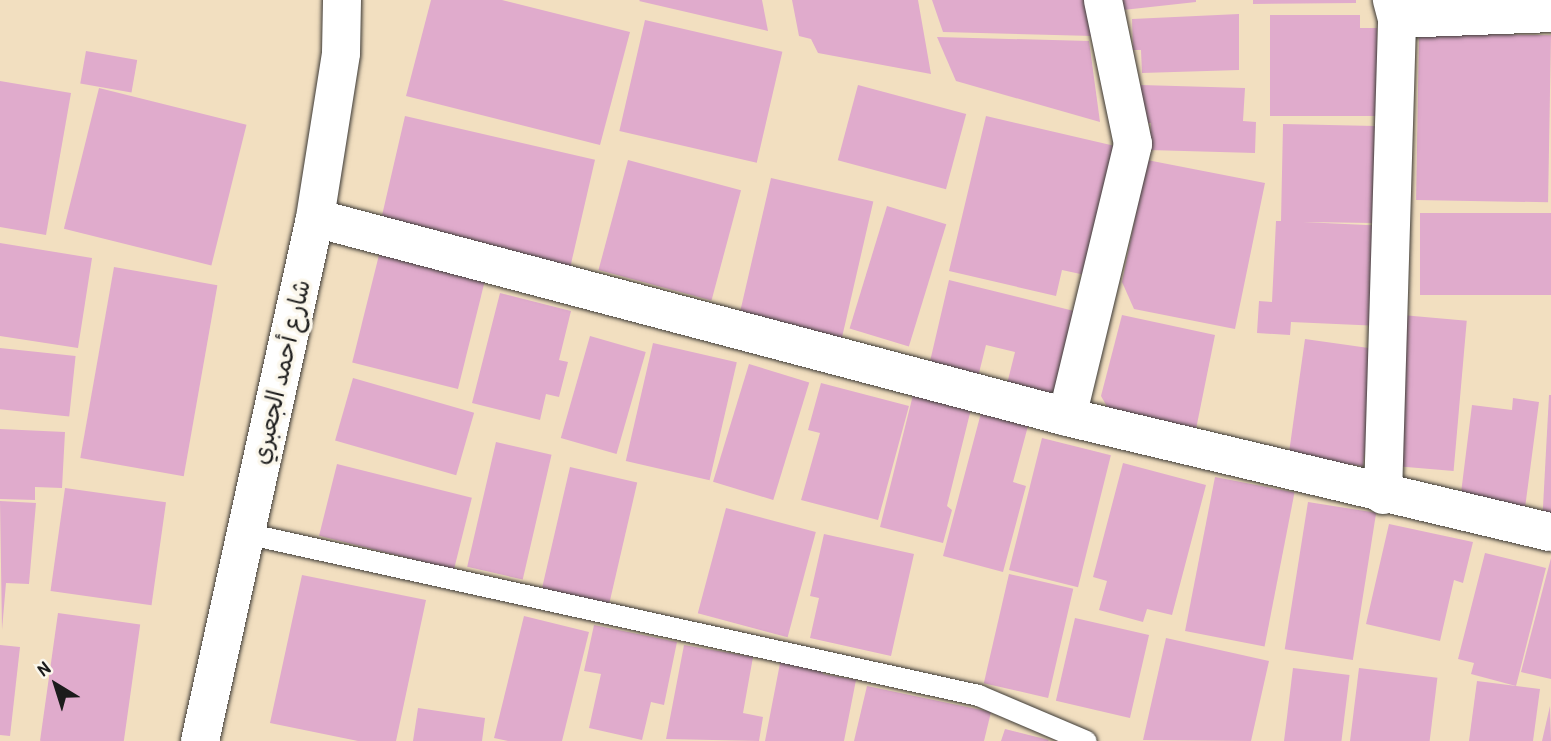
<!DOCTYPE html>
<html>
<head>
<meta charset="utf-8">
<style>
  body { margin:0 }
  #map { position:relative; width:1551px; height:741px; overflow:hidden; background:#f2dfc0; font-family:"Patrick Hand","Playpen Sans Arabic",sans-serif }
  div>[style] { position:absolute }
  .building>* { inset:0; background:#e0abcc; transform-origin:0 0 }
  .roads { filter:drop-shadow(0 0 2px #3c3935) drop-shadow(0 0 2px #3c3935) }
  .service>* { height:21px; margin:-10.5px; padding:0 10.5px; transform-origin:10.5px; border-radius:10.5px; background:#fff }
  .minor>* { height:38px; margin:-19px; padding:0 19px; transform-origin:19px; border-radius:19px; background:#fff }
  .tertiary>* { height:38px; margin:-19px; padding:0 19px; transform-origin:19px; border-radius:19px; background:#fff }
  span { translate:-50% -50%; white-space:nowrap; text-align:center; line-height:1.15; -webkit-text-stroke:7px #fbf7ec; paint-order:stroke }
  .street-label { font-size:24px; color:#1c1c1c }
  .north { position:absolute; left:21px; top:650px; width:70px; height:70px; -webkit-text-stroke:5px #fbf7ec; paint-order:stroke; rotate:322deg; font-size:19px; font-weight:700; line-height:28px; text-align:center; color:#1c1c1c }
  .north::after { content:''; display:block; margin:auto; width:24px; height:32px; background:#1c1c1c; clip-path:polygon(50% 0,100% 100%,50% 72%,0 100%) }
</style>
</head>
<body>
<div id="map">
  <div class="building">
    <div style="clip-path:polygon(431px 0,502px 0,630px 32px,600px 145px,406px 96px)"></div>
    <div style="clip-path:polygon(640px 0,762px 0,768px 31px,639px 1px)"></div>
    <div style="clip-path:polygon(792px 0,918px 0,931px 74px,818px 53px,811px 39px,799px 36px)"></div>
    <div style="clip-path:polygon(932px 0,1086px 0,1093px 36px,943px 32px)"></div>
    <div style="clip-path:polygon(1122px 0,1196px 0,1196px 2px,1123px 10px)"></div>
    <div style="clip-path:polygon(1253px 0,1356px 0,1356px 3px,1253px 4px)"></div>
    <div style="clip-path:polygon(1239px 14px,1239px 70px,1142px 73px,1141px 50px,1133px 50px,1132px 19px)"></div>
    <div style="clip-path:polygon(1270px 15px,1360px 15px,1360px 28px,1377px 28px,1377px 116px,1270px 116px)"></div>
    <div style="left:645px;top:20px;width:141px;height:114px;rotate:13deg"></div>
    <div style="left:1419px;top:33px;width:132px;height:167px;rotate:1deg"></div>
    <div style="clip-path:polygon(937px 37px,1089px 41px,1100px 122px,956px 81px)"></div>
    <div style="left:86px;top:51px;width:52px;height:33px;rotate:10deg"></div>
    <div style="clip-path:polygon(0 81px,71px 93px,46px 235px,0 227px)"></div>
    <div style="left:858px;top:85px;width:112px;height:78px;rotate:15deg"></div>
    <div style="clip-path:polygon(1141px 85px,1245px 88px,1243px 121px,1256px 122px,1255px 153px,1149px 150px,1151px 123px,1140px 123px)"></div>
    <div style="left:99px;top:88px;width:152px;height:145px;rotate:14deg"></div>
    <div style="left:405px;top:116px;width:195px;height:114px;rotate:13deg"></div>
    <div style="clip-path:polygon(986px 116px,1115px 146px,1085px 275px,1062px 270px,1056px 296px,949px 271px)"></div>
    <div style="clip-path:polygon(1283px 124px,1375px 126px,1373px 223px,1303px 222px,1387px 226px,1381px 326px,1291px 322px,1290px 335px,1257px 333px,1259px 301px,1272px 302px,1276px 221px,1281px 221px)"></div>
    <div style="left:628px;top:160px;width:117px;height:114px;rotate:15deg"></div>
    <div style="clip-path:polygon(1147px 160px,1265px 183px,1235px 329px,1134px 309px,1122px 282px)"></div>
    <div style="left:771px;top:178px;width:105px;height:146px;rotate:13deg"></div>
    <div style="left:887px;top:206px;width:62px;height:128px;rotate:17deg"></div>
    <div style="left:1551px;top:213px;width:82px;height:131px;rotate:90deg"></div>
    <div style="clip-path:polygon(0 243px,92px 258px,78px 348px,0 336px)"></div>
    <div style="left:380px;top:251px;width:109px;height:115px;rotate:14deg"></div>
    <div style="left:114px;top:267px;width:105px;height:194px;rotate:10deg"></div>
    <div style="clip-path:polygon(949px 280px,1078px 312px,1057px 400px,1006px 388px,1015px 352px,986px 345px,977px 381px,928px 370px)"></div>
    <div style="clip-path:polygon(500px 293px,571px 311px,559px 360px,568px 362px,559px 397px,546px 394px,540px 420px,472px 403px)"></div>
    <div style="clip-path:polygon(1122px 315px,1215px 335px,1195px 434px,1113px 417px,1101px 396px)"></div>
    <div style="left:1402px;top:315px;width:65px;height:151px;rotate:5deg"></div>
    <div style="left:590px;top:336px;width:58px;height:106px;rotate:16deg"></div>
    <div style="left:1305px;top:339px;width:75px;height:118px;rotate:8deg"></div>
    <div style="left:653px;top:343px;width:86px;height:121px;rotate:13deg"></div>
    <div style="left:0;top:348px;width:76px;height:61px;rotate:6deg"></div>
    <div style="left:749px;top:364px;width:63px;height:123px;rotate:17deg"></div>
    <div style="left:353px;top:378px;width:126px;height:65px;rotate:16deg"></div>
    <div style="clip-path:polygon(821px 383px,909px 406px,878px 520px,801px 500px,820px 433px,808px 430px)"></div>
    <div style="clip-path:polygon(913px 395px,971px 409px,947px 506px,952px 510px,943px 543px,880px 527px)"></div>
    <div style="clip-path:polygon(1549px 395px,1551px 395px,1551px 526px,1542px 526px)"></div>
    <div style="clip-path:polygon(1513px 398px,1539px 402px,1525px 508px,1460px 501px,1472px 405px,1512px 410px)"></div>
    <div style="clip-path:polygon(981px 413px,1028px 426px,1013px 482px,1026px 486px,1003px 572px,943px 556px)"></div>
    <div style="clip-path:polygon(0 429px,65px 432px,62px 488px,35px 487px,35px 500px,0 499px)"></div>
    <div style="left:1042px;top:438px;width:71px;height:136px;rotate:14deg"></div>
    <div style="left:496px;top:442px;width:57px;height:128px;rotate:13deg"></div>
    <div style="clip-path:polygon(1123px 463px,1206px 485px,1172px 615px,1147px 609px,1143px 622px,1099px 610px,1107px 581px,1093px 577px)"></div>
    <div style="left:337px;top:464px;width:139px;height:74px;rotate:14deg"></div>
    <div style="left:570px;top:467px;width:69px;height:126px;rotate:13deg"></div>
    <div style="left:1215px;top:477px;width:81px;height:157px;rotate:11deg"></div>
    <div style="left:65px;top:488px;width:102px;height:104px;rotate:8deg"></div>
    <div style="clip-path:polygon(0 501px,36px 503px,29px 584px,6px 583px,2px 630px)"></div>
    <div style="left:1308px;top:502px;width:69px;height:149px;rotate:9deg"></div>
    <div style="left:726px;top:508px;width:93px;height:109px;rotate:15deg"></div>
    <div style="clip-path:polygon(1389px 524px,1473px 542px,1463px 583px,1454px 580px,1440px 641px,1366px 624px)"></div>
    <div style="clip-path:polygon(824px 534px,914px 554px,891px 656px,810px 638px,819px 598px,810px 596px)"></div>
    <div style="clip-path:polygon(1485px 553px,1546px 568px,1516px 686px,1471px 674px,1474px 663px,1458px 659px)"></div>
    <div style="clip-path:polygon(1551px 558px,1551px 679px,1521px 672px)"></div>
    <div style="left:1009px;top:574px;width:66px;height:112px;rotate:13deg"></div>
    <div style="clip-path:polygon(302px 575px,426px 600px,396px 741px,358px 741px,270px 723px)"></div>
    <div style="left:58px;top:613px;width:83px;height:129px;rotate:8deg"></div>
    <div style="clip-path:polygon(524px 616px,589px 632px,562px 741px,508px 741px,494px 738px)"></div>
    <div style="left:1075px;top:618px;width:76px;height:85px;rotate:13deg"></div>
    <div style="clip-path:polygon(594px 625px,677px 642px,664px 705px,651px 702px,642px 740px,589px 728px,601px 674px,584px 671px)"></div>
    <div style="clip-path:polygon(1166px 638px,1269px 661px,1251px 741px,1143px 740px)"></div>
    <div style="clip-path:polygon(0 645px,20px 647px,10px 736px,0 735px)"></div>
    <div style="clip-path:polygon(684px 645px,753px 657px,743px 713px,763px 717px,759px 741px,666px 739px)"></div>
    <div style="clip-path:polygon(782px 653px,825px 662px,823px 674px,856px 680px,844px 741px,765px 741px)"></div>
    <div style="left:1293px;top:668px;width:57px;height:74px;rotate:7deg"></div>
    <div style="left:1359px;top:668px;width:79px;height:74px;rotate:7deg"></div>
    <div style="clip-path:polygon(1477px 681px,1540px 689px,1533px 741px,1469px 741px)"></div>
    <div style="clip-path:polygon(867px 686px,991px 712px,984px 741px,854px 741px)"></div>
    <div style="clip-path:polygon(1550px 706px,1551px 741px,1542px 741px)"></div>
    <div style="clip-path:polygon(418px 708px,485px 718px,482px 741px,413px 741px)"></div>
    <div style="clip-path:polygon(1005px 729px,1049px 740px,1048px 741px,1001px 741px)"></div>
  </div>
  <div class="roads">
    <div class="service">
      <div style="left:245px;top:533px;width:751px;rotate:12.46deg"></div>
      <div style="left:978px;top:695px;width:117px;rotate:23.1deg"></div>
    </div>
    <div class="minor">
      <div style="left:1397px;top:19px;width:154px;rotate:-2.2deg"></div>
      <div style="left:315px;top:218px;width:778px;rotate:14.82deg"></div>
      <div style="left:1067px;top:417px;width:497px;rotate:13.4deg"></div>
      <div style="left:1067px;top:417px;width:281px;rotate:-76.4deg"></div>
      <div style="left:1133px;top:144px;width:147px;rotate:-101.8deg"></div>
      <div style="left:1383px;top:495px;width:476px;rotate:-88.3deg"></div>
      <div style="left:1397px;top:19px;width:20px;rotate:-105deg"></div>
    </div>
    <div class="tertiary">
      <div style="left:200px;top:741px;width:535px;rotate:-77.6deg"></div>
      <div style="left:315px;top:218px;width:167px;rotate:-81deg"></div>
      <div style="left:341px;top:53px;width:53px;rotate:-88.9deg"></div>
    </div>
  </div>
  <div class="street-label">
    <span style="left:281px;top:372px;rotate:-77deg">شارع أحمد الجعبري</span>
  </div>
  <div class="north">N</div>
</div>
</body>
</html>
